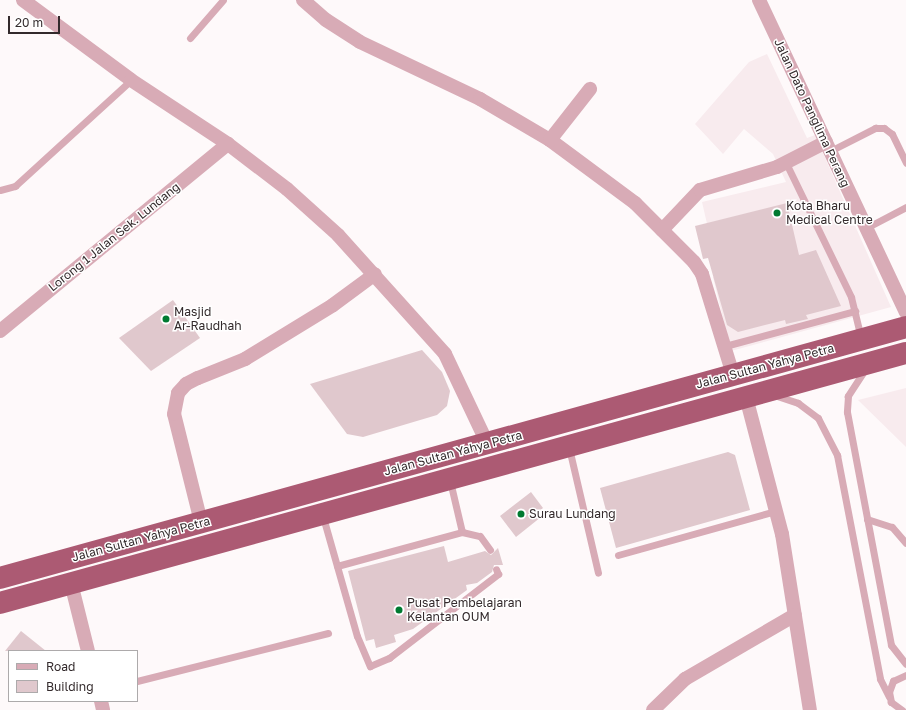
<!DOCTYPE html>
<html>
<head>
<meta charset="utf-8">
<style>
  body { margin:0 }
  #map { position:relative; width:906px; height:710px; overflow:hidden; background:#fef9fa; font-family:"Golos Text",sans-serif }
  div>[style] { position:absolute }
  .built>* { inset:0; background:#f8ebee }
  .building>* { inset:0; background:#e0c8cd }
  .service>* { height:7px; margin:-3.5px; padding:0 3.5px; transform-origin:3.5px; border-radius:3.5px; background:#d8abb6 }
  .minor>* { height:14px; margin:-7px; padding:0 7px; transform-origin:7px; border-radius:7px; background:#d8abb6 }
  .trunk>* { height:22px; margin:-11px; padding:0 11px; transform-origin:11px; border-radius:11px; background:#ac5a73 }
  .dots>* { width:11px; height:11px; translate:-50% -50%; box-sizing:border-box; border:2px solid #fff; border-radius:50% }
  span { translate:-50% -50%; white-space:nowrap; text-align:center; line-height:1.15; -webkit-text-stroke:3px #fff; paint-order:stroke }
  .street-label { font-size:12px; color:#332a2c }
  .poi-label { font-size:12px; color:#332a2c }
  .left { translate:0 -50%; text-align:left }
  .legend { position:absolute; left:8px; top:650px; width:130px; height:52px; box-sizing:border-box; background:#fff; border:1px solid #adaaab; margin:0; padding:5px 7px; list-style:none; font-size:12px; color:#332a2c }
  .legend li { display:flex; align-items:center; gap:8px; height:20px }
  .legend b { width:20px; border:1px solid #adaaab }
  .scale { position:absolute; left:8px; top:16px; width:52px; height:18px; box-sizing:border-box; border:2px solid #332a2c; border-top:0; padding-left:5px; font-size:12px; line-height:14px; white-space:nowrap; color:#332a2c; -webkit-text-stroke:3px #fff; paint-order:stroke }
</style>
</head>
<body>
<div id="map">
  <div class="built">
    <i style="clip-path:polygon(767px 54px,807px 138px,815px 135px,891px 307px,731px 351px,713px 277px,719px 276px,702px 202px,786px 182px,773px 154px,744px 129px,723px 154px,695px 124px,749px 62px)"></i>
    <i style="clip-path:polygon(906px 388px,906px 447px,858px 400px)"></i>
  </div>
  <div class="building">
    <i style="clip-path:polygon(787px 203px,799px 255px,816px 250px,841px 306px,806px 315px,808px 319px,786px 324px,785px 320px,738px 332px,727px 325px,708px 258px,703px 259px,695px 226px)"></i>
    <i style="clip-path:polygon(173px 300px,200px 338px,151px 371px,119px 338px)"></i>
    <i style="clip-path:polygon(422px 350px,442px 372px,450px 391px,447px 406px,437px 415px,363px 437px,347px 434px,310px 384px)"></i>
    <i style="clip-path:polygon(728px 452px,735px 455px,750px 510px,616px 548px,600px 488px)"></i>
    <i style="clip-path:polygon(531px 492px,543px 508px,538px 512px,541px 517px,516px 537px,500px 516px)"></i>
    <i style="clip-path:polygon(444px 546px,448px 562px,485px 551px,491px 555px,498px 548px,503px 565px,494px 565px,492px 572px,477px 583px,466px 585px,467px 590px,413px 629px,394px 635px,396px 642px,376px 648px,374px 639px,366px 641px,348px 571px)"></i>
    <i style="clip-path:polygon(21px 631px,46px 651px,5px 651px)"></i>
  </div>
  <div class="service">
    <i style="left:190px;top:38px;width:50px;rotate:-49deg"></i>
    <i style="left:830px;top:151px;width:51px;rotate:-27.1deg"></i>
    <i style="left:875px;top:128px;width:9px"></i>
    <i style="left:884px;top:128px;width:10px;rotate:37deg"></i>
    <i style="left:892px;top:134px;width:32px;rotate:64deg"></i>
    <i style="left:786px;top:163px;width:149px;rotate:64.1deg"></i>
    <i style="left:851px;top:297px;width:42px;rotate:76.3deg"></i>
    <i style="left:0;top:190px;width:16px;rotate:-15deg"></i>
    <i style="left:15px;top:186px;width:157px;rotate:-42.4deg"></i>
    <i style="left:866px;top:228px;width:45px;rotate:-27.7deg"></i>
    <i style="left:725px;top:346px;width:135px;rotate:-15.1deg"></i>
    <i style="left:864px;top:371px;width:30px;rotate:123deg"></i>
    <i style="left:848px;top:396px;width:16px;rotate:94deg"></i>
    <i style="left:847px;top:412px;width:237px;rotate:79.3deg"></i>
    <i style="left:891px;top:645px;width:24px;rotate:52deg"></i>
    <i style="left:777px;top:396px;width:22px;rotate:18deg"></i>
    <i style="left:798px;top:403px;width:25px;rotate:37deg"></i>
    <i style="left:818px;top:418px;width:42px;rotate:62.8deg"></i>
    <i style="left:837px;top:455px;width:228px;rotate:79.1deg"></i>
    <i style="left:880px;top:679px;width:20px;rotate:63deg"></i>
    <i style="left:569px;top:448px;width:128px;rotate:76.9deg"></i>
    <i style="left:450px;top:481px;width:52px;rotate:76.8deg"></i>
    <i style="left:462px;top:532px;width:18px;rotate:13deg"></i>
    <i style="left:480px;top:536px;width:17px;rotate:54deg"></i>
    <i style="left:323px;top:517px;width:124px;rotate:74.1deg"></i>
    <i style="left:357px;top:636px;width:33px;rotate:67deg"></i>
    <i style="left:370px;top:666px;width:21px;rotate:-23deg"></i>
    <i style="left:389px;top:658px;width:138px;rotate:-37.6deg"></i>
    <i style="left:498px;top:574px;width:5px;rotate:-112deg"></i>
    <i style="left:867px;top:519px;width:26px;rotate:18deg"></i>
    <i style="left:892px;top:527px;width:21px;rotate:49deg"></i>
    <i style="left:618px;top:555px;width:164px;rotate:-15.6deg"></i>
    <i style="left:337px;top:566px;width:130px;rotate:-15.2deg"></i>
    <i style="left:137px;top:681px;width:197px;rotate:-14.1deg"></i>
    <i style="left:902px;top:710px;width:14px;rotate:-144deg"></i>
    <i style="left:891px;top:702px;width:10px;rotate:-101deg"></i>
    <i style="left:889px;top:692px;width:12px;rotate:-70deg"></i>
    <i style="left:893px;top:681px;width:14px;rotate:-25deg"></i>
  </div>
  <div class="minor">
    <i style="left:23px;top:0;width:134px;rotate:36.5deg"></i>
    <i style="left:131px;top:80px;width:116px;rotate:33.4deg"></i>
    <i style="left:228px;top:144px;width:74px;rotate:37.3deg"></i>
    <i style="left:287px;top:189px;width:69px;rotate:42deg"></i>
    <i style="left:338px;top:235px;width:160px;rotate:48deg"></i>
    <i style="left:445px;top:354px;width:98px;rotate:64.7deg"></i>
    <i style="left:303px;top:0;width:30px;rotate:41deg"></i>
    <i style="left:326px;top:20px;width:40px;rotate:32.9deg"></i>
    <i style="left:360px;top:42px;width:133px;rotate:25.4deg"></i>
    <i style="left:480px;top:99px;width:81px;rotate:30.4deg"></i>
    <i style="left:550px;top:140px;width:106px;rotate:36.5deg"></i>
    <i style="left:635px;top:203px;width:83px;rotate:45deg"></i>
    <i style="left:694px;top:262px;width:14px;rotate:56deg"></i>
    <i style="left:702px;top:274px;width:106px;rotate:72.9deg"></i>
    <i style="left:759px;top:0;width:345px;rotate:64.8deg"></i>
    <i style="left:550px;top:140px;width:65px;rotate:-51.9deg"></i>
    <i style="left:662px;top:230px;width:55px;rotate:-46.5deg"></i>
    <i style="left:700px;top:190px;width:80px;rotate:-16.6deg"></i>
    <i style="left:777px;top:167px;width:55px;rotate:-27deg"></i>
    <i style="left:0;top:331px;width:295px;rotate:-39.4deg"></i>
    <i style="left:746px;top:397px;width:142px;rotate:75.3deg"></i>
    <i style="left:782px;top:534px;width:178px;rotate:81deg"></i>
    <i style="left:201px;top:522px;width:111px;rotate:-104deg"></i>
    <i style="left:174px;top:414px;width:21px;rotate:-79deg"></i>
    <i style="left:178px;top:393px;width:12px;rotate:-48deg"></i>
    <i style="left:186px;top:384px;width:13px;rotate:-27deg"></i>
    <i style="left:198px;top:378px;width:51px;rotate:-22deg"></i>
    <i style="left:245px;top:359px;width:103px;rotate:-31.5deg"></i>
    <i style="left:333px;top:305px;width:52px;rotate:-36.4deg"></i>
    <i style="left:71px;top:583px;width:70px;rotate:76deg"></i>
    <i style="left:101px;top:701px;width:9px;rotate:77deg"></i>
    <i style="left:653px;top:710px;width:45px;rotate:-44.1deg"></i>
    <i style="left:685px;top:679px;width:127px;rotate:-30.2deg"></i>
  </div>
  <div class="trunk">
    <i style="left:0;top:578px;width:940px;rotate:-15.48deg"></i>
    <i style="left:0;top:603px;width:940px;rotate:-15.43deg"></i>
  </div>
  <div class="dots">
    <i style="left:777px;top:213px;background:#007a31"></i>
    <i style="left:166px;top:319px;background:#007a31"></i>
    <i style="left:521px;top:514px;background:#007a31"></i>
    <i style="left:399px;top:610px;background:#007a31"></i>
  </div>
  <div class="street-label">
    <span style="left:812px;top:113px;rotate:65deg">Jalan Dato Panglima Perang</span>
    <span style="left:114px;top:237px;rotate:-39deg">Lorong 1 Jalan Sek. Lundang</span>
    <span style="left:765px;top:366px;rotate:-15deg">Jalan Sultan Yahya Petra</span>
    <span style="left:453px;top:453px;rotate:-15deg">Jalan Sultan Yahya Petra</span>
    <span style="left:141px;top:539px;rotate:-15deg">Jalan Sultan Yahya Petra</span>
  </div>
  <div class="poi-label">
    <span class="left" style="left:786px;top:213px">Kota Bharu<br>Medical Centre</span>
    <span class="left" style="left:174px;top:319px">Masjid<br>Ar-Raudhah</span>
    <span class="left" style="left:529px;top:514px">Surau Lundang</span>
    <span class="left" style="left:407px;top:610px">Pusat Pembelajaran<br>Kelantan OUM</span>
  </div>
  <ul class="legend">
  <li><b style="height:5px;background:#d8abb6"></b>Road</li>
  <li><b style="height:11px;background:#e0c8cd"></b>Building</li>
  </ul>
  <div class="scale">20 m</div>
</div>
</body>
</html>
